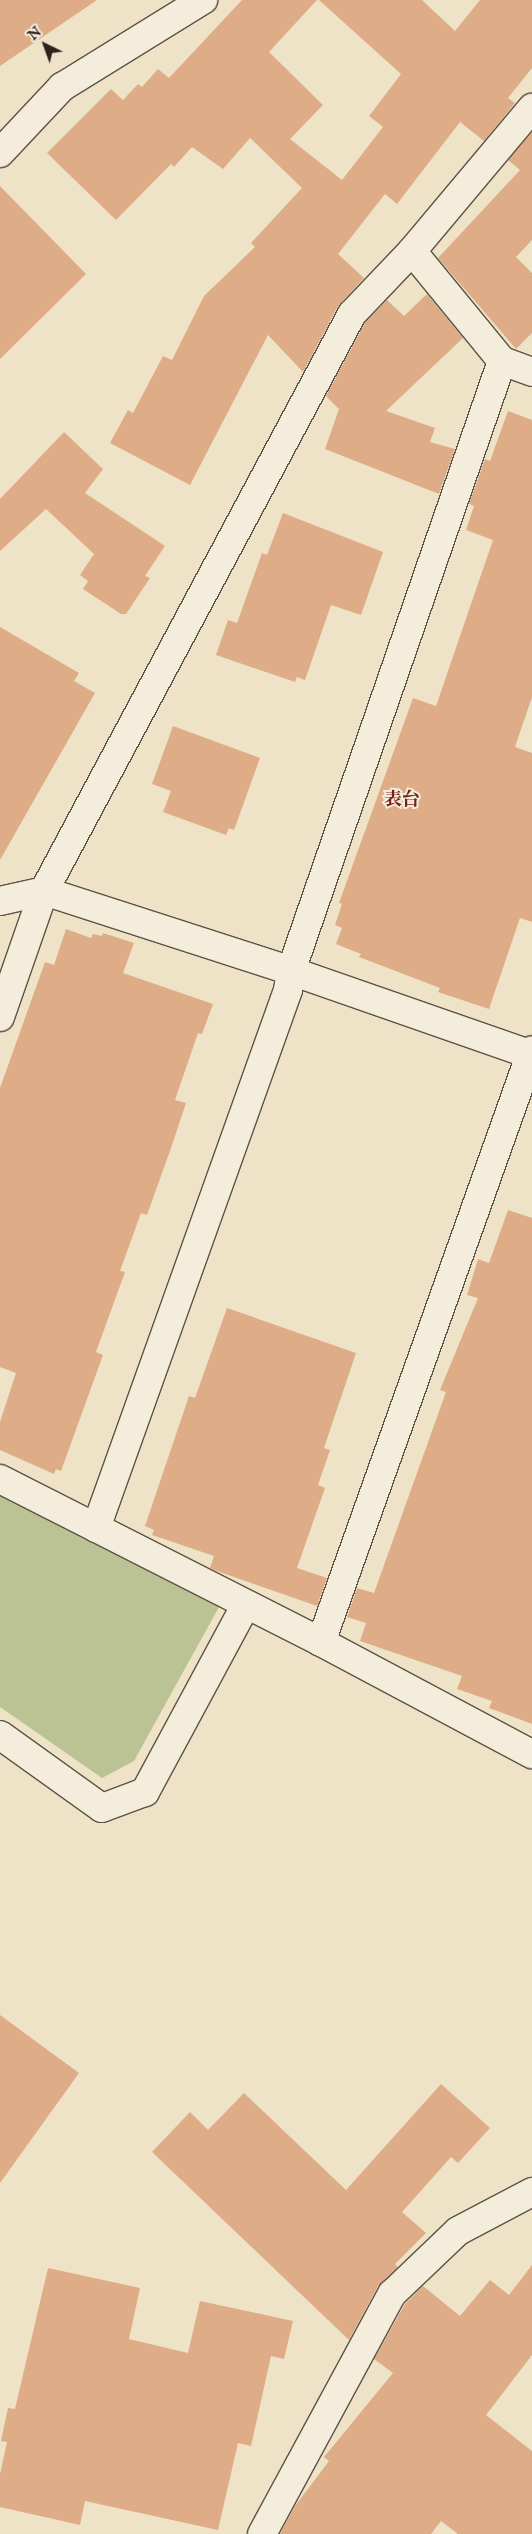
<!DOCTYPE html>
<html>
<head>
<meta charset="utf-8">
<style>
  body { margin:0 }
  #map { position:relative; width:532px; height:2534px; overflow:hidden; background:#eee3c7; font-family:"IM FELL English","Noto Serif JP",serif }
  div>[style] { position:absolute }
  .green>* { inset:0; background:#bbc394 }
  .building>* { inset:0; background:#dfac88 }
  .roads { filter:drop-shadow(1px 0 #5d5247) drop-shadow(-1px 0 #5d5247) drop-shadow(0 1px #5d5247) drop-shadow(0 -1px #5d5247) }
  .street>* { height:28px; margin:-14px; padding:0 14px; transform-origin:14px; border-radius:14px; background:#f4eddb }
  .secondary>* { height:28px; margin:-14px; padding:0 14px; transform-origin:14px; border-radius:14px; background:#f4eddb }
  span { translate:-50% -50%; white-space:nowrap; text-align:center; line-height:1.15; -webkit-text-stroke:4px #f4eddb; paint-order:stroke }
  .quarter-label { font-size:18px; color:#7a1f14; font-weight:700 }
  .north { position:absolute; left:20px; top:20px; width:50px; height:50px; -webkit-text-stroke:4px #f4eddb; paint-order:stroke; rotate:318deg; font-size:14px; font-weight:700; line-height:20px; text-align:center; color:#2d211c }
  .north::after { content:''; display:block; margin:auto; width:18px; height:22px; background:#2d211c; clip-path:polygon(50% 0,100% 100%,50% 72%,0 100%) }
</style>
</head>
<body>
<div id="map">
  <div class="green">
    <i style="clip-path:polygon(0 1494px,219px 1607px,134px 1761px,102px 1778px,0 1707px)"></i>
  </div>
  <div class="building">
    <i style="clip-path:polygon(0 0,97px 0,0 66px)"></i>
    <i style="clip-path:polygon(242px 0,317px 0,269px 52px,323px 105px,290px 139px,342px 180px,383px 127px,369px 116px,401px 74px,319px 0,422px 0,455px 31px,480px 0,532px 0,532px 68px,508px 98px,515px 103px,484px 141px,460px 122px,397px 204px,385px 194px,338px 254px,364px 278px,338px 306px,303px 372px,268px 335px,190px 485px,110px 443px,128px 410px,133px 413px,163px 356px,172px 360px,204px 296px,255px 247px,251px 243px,302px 188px,250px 138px,223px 169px,192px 147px,174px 167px,171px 164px,116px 220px,47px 153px,111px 89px,123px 100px,138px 84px,142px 87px,158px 69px,169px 78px)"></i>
    <i style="clip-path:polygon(532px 132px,532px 240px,516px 257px,532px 273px,532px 333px,516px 349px,438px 258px,520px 170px,508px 160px)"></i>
    <i style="clip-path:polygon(0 186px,86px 274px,0 359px)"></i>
    <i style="clip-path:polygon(427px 294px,463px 338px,386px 411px,435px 428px,430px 442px,455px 449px,439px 494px,325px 449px,339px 409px,326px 396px,365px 323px,387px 300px,404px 316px)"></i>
    <i style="clip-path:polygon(508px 411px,532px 420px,532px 697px,515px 747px,532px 753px,532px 922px,520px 918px,489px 1009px,438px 992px,440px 988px,359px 957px,361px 954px,336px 944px,342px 928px,335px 925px,342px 904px,339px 903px,413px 698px,436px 706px,493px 540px,466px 530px,474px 506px,469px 504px,485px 459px,490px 461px)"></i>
    <i style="clip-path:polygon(64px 432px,103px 469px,85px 493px,165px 546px,145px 576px,150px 578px,126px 614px,121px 614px,83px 589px,88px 581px,80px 575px,94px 554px,46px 509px,0 551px,0 499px)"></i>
    <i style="clip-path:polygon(283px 513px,383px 552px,361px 615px,331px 605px,305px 680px,297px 677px,295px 682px,216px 655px,228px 620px,237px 623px,262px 553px,267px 555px)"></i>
    <i style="clip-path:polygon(0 627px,79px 673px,74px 681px,95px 693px,0 860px)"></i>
    <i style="clip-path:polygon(173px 726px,260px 758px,234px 830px,229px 828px,226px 835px,163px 812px,171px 791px,152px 784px)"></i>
    <i style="clip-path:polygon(66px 929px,91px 938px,93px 934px,102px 936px,103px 933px,134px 943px,123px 973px,213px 1004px,202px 1034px,198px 1033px,175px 1100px,186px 1103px,171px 1148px,147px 1215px,141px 1213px,120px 1271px,125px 1272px,96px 1352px,103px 1355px,61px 1471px,56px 1469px,54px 1474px,0 1450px,0 1422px,16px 1373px,0 1367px,0 1088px,45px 962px,54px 965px)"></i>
    <i style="clip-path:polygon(508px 1210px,532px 1218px,532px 1724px,489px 1708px,492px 1701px,457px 1689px,462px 1676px,360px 1641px,366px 1623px,347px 1617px,357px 1588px,374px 1593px,446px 1392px,440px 1390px,478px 1298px,467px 1295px,478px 1259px,489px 1263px)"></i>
    <i style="clip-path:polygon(227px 1308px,356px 1353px,324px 1448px,330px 1450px,318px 1485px,325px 1488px,297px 1568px,327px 1578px,317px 1606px,217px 1571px,210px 1568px,214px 1556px,152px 1535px,154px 1530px,145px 1526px,189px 1396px,195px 1398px)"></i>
    <i style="clip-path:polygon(0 2015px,79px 2073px,0 2183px)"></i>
    <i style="clip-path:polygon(441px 2084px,490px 2128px,458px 2163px,451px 2157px,402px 2212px,426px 2233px,395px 2264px,398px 2267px,378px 2286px,349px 2340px,152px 2152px,190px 2112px,208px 2130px,244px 2093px,346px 2190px)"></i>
    <i style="clip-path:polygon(532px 2265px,532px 2355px,486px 2415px,532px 2451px,532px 2534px,458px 2534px,441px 2521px,431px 2534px,280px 2534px,295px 2506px,329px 2461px,324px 2457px,393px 2373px,374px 2359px,405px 2304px,423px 2286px,460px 2316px,490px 2280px,509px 2295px)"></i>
    <i style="clip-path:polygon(48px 2268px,140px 2288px,129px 2339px,188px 2353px,200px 2301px,293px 2321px,284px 2359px,271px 2356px,251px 2446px,238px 2443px,218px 2530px,85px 2501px,80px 2525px,0 2507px,0 2474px,7px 2442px,1px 2441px,8px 2408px,15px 2409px)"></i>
  </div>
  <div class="roads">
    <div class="street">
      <i style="left:0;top:153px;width:91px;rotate:-46.8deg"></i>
      <i style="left:62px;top:87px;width:166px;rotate:-31.7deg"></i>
      <i style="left:412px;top:251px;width:142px;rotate:50.7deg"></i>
      <i style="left:502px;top:361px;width:32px;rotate:20deg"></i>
      <i style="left:0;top:1017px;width:133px;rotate:-70.8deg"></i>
      <i style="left:44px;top:891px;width:654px;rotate:-61.91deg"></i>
      <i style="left:352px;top:314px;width:87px;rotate:-46.4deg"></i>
      <i style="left:412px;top:251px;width:187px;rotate:-50deg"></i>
      <i style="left:0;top:1479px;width:360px;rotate:26.9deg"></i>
      <i style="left:321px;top:1642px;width:239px;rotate:28deg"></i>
      <i style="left:96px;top:1528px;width:571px;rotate:-70.36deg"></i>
      <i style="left:288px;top:990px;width:19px;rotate:-81deg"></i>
      <i style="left:291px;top:971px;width:645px;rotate:-70.92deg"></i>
      <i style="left:321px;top:1642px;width:628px;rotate:-70.38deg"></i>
      <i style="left:0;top:1735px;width:125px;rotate:35.6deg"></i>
      <i style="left:102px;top:1808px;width:46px;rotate:-20.4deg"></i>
      <i style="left:145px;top:1792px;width:211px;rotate:-61.7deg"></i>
      <i style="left:262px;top:2534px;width:273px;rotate:-61.6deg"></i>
      <i style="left:392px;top:2294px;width:91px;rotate:-43.7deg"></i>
      <i style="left:458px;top:2231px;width:84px;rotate:-27.8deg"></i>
    </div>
    <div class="secondary">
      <i style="left:0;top:901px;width:45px;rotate:-12.8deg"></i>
      <i style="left:44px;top:891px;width:260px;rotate:17.9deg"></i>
      <i style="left:291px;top:971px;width:255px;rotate:19.2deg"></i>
    </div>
  </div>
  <div class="quarter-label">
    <span style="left:402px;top:801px">表台</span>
  </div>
  <div class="north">N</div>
</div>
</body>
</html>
